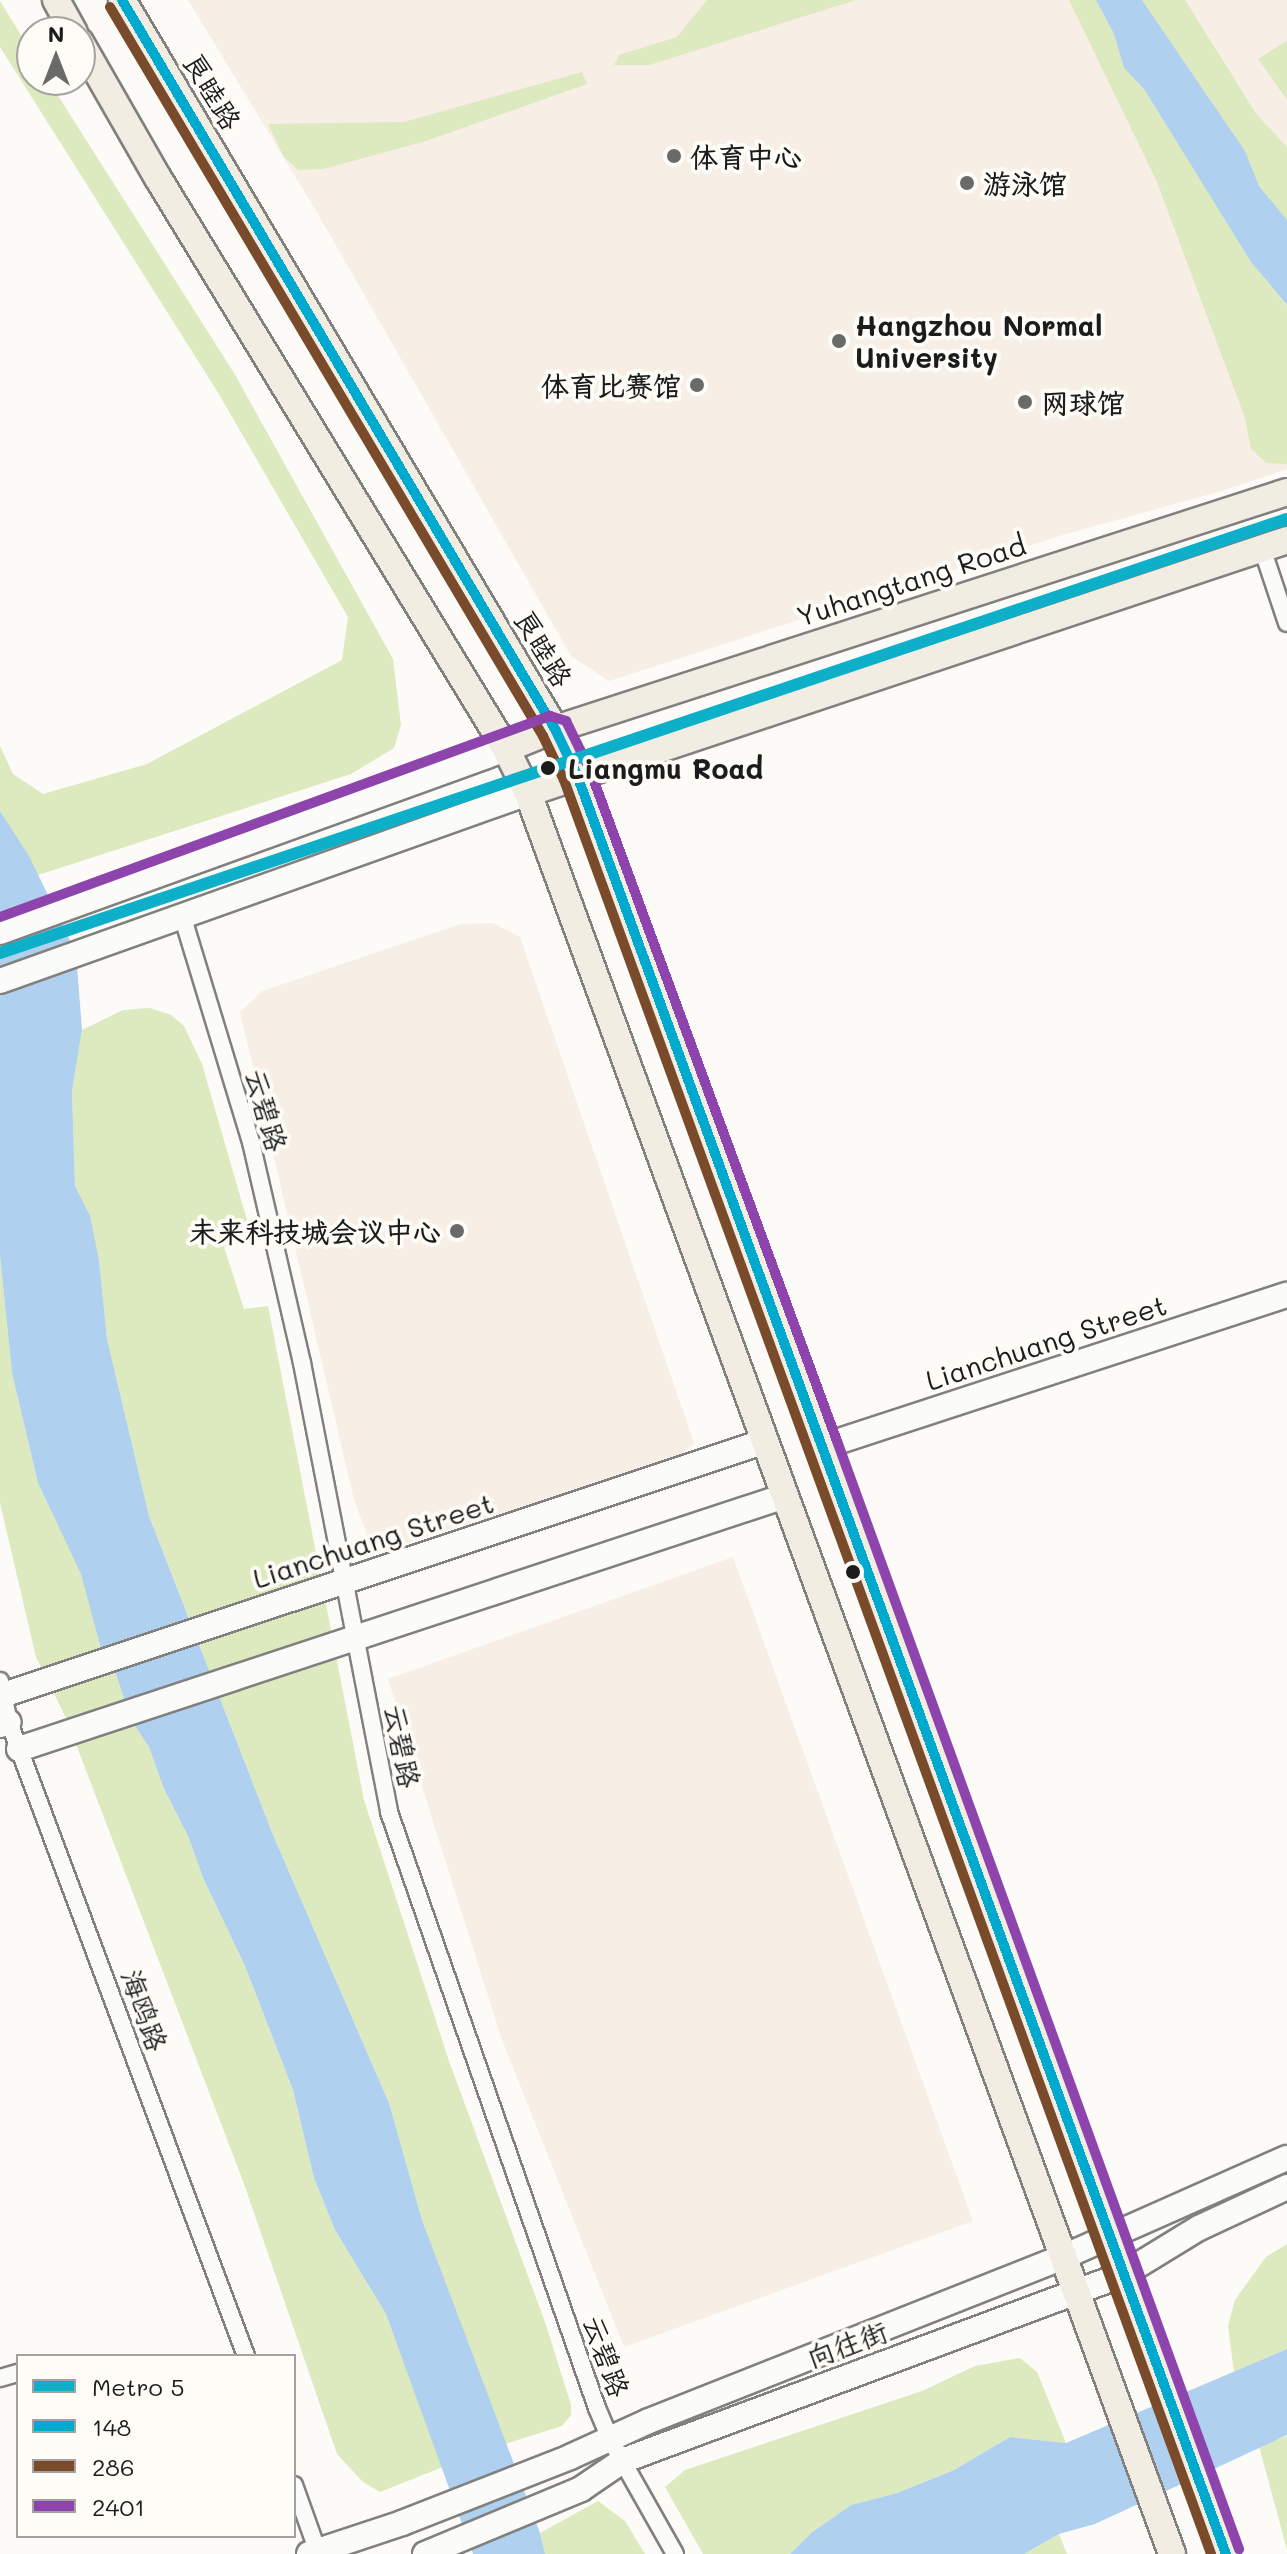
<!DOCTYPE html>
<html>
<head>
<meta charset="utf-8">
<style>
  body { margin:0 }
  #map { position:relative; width:1287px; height:2554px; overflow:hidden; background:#fcfbf8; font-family:Mali,"LXGW WenKai TC",sans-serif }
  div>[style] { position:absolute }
  .built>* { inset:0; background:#f7eee6 }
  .green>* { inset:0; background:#dde9be }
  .water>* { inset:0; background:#afd0ee }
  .roads { filter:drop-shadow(2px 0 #81807f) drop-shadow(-2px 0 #81807f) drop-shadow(0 2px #81807f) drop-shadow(0 -2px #81807f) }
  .street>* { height:16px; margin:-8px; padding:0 8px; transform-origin:8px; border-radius:8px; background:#fbfbf9 }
  .secondary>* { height:24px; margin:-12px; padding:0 12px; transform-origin:12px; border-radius:12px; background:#fbfbf9 }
  .primary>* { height:26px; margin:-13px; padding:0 13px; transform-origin:13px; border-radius:13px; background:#f1ede3 }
  .bus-1>* { height:10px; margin:-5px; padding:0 5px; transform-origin:5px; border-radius:5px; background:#00a9ce }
  .bus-2>* { height:10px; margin:-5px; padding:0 5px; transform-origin:5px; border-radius:5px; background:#7a4b2a }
  .bus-3>* { height:10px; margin:-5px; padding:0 5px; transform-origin:5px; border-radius:5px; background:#8e44ad }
  .metro-1>* { height:12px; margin:-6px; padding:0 6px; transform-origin:6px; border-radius:6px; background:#0db0c8 }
  .dots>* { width:22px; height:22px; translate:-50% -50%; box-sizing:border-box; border:4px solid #fdfcf7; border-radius:50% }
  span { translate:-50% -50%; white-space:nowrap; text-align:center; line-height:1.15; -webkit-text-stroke:8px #fdfcf7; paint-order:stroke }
  .street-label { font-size:28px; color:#1c1c1c }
  .poi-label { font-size:28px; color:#1c1c1c; font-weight:700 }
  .left { translate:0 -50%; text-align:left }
  .right { translate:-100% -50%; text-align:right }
  .stop-label { font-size:28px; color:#1c1c1c; font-weight:700 }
  .legend { position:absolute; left:16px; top:2354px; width:280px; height:184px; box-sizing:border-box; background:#fdfcf7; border:2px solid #a3a29f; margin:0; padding:10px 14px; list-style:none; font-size:24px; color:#1c1c1c }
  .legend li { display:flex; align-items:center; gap:16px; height:40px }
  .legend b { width:40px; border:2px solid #a3a29f }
  .north { position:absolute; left:16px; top:16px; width:80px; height:80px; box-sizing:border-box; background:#fdfcf7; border:2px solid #a3a29f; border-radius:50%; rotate:0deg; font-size:22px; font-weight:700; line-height:32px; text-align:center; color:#1c1c1c }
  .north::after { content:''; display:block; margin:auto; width:28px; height:36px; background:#6a6a69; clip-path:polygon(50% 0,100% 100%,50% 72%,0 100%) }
</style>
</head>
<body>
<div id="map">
  <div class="built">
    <i style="clip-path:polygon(188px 0,1287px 0,1287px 469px,1222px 491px,1066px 534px,609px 681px,571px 656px,318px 214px)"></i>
    <i style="clip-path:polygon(493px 923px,520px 937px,694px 1443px,678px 1458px,401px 1545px,368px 1537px,354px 1500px,240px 1012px,262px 991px,461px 924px)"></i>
    <i style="clip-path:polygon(733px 1557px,973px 2221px,624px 2347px,501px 2037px,388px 1679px)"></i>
  </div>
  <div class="green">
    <i style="clip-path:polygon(707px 0,856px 0,649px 65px,614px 65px,619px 55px,677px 37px)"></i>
    <i style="clip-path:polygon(1069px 0,1096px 0,1114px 34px,1124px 68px,1144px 89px,1251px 262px,1287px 306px,1287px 464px,1267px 463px,1251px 449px,1245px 418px,1157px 182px)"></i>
    <i style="clip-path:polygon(1142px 0,1185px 0,1257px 115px,1287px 147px,1287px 220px,1259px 186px,1245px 151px)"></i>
    <i style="clip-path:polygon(0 1px,32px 53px,32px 80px,48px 80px,234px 373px,393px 659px,401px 725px,394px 748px,351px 774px,38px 875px,0 811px,0 746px,13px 774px,43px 794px,147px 764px,342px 660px,348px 617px,217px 391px,0 47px)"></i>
    <i style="clip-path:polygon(1287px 41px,1287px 100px,1258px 59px)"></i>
    <i style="clip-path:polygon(582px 72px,587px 84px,426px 141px,323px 169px,298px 170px,284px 157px,268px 124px,404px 122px)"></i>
    <i style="clip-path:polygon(150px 1008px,171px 1015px,184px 1026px,202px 1064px,251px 1234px,224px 1247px,244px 1309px,268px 1306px,364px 1800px,449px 2061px,546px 2325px,571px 2405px,571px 2415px,562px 2426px,505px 2444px,422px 2220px,389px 2103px,273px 1835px,149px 1516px,107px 1339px,99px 1260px,75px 1186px,72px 1091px,82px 1030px,123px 1010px)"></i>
    <i style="clip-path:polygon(0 1256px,12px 1373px,38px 1483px,82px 1574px,100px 1645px,116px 1674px,131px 1720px,149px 1747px,164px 1789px,188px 1836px,204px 1880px,245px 1966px,293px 2090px,314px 2178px,335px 2230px,386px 2314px,443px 2467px,380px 2492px,363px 2482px,337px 2454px,243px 2181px,66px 1718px,36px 1657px,0 1503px)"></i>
    <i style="clip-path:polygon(1287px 2244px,1287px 2349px,1234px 2372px,1228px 2326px,1235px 2300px,1266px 2257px)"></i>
    <i style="clip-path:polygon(1020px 2358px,1037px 2372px,1066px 2443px,1010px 2437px,954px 2470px,897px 2493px,851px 2505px,811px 2533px,790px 2554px,703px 2554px,665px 2487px,685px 2470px,922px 2391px,975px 2366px)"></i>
    <i style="clip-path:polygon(1287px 2436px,1287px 2550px,1259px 2446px)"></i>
    <i style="clip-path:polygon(598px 2501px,625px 2521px,645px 2554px,545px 2554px,540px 2533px)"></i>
    <i style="clip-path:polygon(1059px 2534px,1067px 2554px,1024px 2554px)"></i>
  </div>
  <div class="water">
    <i style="clip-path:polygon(1096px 0,1142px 0,1245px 151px,1259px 186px,1287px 220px,1287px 305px,1251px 262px,1144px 89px,1124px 68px,1114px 34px)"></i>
    <i style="clip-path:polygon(0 811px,29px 856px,76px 953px,82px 1030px,72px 1091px,75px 1186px,90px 1216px,99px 1260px,107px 1339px,149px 1516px,273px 1835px,389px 2103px,422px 2220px,540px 2533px,545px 2554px,473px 2554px,386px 2314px,335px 2230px,314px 2178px,293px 2090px,245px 1966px,204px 1880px,188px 1836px,164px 1789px,149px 1747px,131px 1720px,116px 1674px,100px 1645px,81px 1574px,38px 1483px,12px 1373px,0 1256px)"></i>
    <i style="clip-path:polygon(1287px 2349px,1287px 2435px,1095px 2524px,1059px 2534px,1024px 2554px,790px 2554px,811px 2533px,851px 2505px,897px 2493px,954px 2470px,1010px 2437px,1066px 2443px)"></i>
  </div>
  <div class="roads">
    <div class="street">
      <i style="left:1262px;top:548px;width:79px;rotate:71.6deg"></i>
      <i style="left:182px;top:915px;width:237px;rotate:73.1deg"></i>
      <i style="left:251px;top:1142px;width:227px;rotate:77deg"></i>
      <i style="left:302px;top:1363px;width:457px;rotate:79deg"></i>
      <i style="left:389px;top:1812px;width:631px;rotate:70.76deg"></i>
      <i style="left:597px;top:2408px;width:34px;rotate:67deg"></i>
      <i style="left:610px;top:2439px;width:132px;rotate:60.5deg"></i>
      <i style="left:0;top:1681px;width:42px;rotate:77.6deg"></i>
      <i style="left:9px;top:1722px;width:677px;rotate:69.5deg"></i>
      <i style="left:0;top:2378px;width:19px;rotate:-16deg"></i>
      <i style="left:294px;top:2485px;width:71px;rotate:70.3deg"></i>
    </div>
    <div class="secondary">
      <i style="left:0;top:932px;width:538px;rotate:-19.88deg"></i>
      <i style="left:0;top:981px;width:560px;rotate:-19.6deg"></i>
      <i style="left:824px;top:1446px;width:487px;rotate:-18.1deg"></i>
      <i style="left:0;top:1696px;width:806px;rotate:-18.43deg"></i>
      <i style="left:0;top:1725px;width:9px;rotate:-18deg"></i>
      <i style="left:19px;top:1749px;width:807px;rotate:-18.28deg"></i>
      <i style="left:309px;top:2554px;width:98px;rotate:-18.4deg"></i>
      <i style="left:402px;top:2523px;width:180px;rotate:-21.4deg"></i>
      <i style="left:570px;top:2457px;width:87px;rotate:-24.5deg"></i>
      <i style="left:649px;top:2421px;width:443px;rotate:-21.6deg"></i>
      <i style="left:1061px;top:2258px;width:247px;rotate:-23.9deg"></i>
      <i style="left:425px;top:2554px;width:169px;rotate:-22.6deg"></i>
      <i style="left:581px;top:2489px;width:50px;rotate:-34.3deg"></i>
      <i style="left:622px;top:2461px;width:533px;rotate:-20.41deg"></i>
      <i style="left:1122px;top:2275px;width:90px;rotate:-31.4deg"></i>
      <i style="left:1199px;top:2228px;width:97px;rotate:-25deg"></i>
    </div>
    <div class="primary">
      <i style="left:56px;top:0;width:37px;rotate:61deg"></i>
      <i style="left:122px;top:0;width:848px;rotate:59.29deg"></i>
      <i style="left:555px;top:729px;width:51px;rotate:64.4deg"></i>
      <i style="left:577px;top:775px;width:1894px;rotate:69.96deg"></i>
      <i style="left:80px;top:42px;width:157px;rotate:60.2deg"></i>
      <i style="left:158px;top:178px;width:669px;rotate:58.64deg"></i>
      <i style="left:506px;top:749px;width:49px;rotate:63.4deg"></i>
      <i style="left:528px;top:793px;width:1875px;rotate:69.91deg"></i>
      <i style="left:506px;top:749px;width:53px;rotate:-22.2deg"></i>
      <i style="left:555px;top:729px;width:769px;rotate:-17.94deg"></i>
      <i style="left:528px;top:793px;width:800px;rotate:-18.43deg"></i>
    </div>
  </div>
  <div class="bus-1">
    <i style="left:122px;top:0;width:848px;rotate:59.29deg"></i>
    <i style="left:555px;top:729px;width:51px;rotate:64.4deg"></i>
    <i style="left:577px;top:775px;width:1894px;rotate:69.96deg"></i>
  </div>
  <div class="bus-2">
    <i style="left:110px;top:7px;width:848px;rotate:59.29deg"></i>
    <i style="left:543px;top:736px;width:49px;rotate:64.5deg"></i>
    <i style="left:564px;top:780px;width:1888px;rotate:69.96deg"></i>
  </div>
  <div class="bus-3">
    <i style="left:0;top:917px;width:586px;rotate:-20.08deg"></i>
    <i style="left:550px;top:716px;width:17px;rotate:17deg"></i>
    <i style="left:566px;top:721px;width:55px;rotate:63.9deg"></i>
    <i style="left:590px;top:770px;width:715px;rotate:69.79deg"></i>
    <i style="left:837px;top:1441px;width:1179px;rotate:70.06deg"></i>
  </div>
  <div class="metro-1">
    <i style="left:0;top:953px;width:1358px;rotate:-18.64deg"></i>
  </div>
  <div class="dots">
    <i style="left:674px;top:156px;background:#6a6a69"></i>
    <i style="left:967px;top:183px;background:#6a6a69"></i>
    <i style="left:839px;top:341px;background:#6a6a69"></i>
    <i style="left:697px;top:385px;background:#6a6a69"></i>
    <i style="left:1025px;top:402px;background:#6a6a69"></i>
    <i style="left:548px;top:768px;background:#1c1c1c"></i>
    <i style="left:457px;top:1231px;background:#6a6a69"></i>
    <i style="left:853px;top:1572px;background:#1c1c1c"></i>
  </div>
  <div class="street-label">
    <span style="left:213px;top:91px;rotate:59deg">良睦路</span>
    <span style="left:911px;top:580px;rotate:-18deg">Yuhangtang Road</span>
    <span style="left:544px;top:648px;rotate:59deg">良睦路</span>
    <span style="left:267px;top:1110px;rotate:74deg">云碧路</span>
    <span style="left:1046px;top:1342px;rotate:-18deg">Lianchuang Street</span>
    <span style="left:373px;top:1540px;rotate:-18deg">Lianchuang Street</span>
    <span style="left:403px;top:1746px;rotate:79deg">云碧路</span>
    <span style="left:145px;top:2010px;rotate:70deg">海鸥路</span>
    <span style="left:847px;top:2344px;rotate:-20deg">向往街</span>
    <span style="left:607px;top:2356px;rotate:70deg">云碧路</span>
  </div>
  <div class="poi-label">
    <span class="left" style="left:690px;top:156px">体育中心</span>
    <span class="left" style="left:983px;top:183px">游泳馆</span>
    <span class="left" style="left:855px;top:341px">Hangzhou Normal<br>University</span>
    <span class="right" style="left:681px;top:385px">体育比赛馆</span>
    <span class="left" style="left:1041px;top:402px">网球馆</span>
    <span class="right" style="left:441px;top:1231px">未来科技城会议中心</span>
  </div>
  <div class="stop-label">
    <span class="left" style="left:568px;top:768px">Liangmu Road</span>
  </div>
  <ul class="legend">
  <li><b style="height:10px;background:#0db0c8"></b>Metro 5</li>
  <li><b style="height:10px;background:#00a9ce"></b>148</li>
  <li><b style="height:10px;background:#7a4b2a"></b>286</li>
  <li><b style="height:10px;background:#8e44ad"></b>2401</li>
  </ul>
  <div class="north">N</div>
</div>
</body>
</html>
